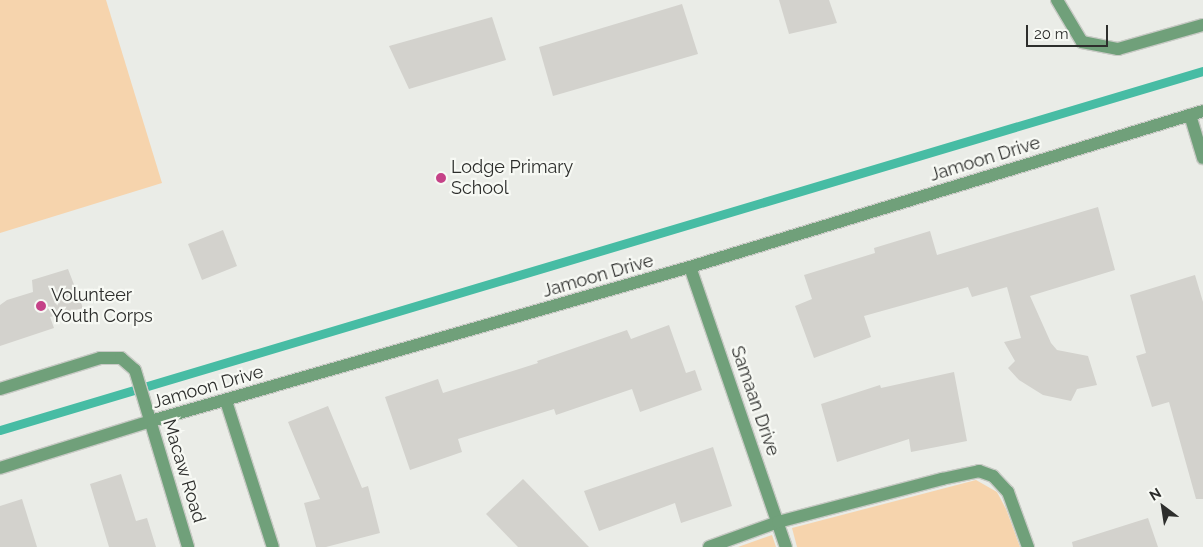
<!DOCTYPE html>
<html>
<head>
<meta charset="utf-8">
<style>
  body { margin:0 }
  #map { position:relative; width:1203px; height:547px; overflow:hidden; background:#eaece7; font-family:Raleway,sans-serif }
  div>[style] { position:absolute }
  .green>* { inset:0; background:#f6d4ad }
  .stream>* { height:9px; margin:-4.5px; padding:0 4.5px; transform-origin:4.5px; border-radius:4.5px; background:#47bca4 }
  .building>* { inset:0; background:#d3d2cd }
  .roads { filter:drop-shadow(1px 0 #c8cac5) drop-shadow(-1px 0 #c8cac5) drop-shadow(0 1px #c8cac5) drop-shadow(0 -1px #c8cac5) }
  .minor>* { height:12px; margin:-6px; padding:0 6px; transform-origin:6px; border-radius:6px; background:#70a07a }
  .dots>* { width:14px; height:14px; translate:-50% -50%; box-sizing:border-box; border:2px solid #f7f9f4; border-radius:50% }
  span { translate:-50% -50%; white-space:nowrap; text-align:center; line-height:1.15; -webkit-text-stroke:4.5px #f7f9f4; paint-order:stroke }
  .street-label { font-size:18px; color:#2d2e2c }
  .poi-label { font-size:18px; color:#2d2e2c }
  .left { translate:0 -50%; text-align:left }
  .north { position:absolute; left:1138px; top:482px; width:50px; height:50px; -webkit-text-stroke:4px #f7f9f4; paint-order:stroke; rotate:329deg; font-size:14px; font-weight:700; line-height:20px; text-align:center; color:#2d2e2c }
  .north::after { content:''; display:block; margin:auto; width:18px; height:22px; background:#2d2e2c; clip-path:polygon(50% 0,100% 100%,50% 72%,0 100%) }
  .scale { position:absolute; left:1026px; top:25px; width:82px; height:22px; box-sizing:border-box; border:2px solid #2d2e2c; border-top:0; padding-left:6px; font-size:15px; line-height:18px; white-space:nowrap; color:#2d2e2c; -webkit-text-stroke:4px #f7f9f4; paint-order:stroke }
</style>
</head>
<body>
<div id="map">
  <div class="green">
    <i style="clip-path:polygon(0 0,106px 0,162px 183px,0 233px)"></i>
    <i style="clip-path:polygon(976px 480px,997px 492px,1006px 509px,1020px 547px,797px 547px,792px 528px)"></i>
    <i style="clip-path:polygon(772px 535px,776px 547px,738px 547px)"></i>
  </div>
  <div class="stream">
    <i style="left:0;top:430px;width:1255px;rotate:-16.62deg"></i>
  </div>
  <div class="building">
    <i style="clip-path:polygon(779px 0,829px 0,837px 23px,789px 34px)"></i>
    <i style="clip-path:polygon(682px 4px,698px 54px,553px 96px,539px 47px)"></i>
    <i style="clip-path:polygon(492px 17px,506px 60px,409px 89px,389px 46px)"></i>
    <i style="clip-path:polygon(1098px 207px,1115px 270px,1030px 296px,1051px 343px,1057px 350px,1088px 356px,1097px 385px,1077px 389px,1071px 401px,1043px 395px,1019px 380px,1008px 368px,1015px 361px,1004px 342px,1021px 338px,1007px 287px,972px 297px,968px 287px,864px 316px,871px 337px,814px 358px,795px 306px,812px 299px,804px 275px,875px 253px,874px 248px,930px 231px,937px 255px)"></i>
    <i style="clip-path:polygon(223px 230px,237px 266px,202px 280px,188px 244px)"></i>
    <i style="clip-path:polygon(68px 269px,83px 308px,50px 317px,54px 328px,0 346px,0 305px,7px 300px,33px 292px,32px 280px)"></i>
    <i style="clip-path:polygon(1195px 275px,1203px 302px,1203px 499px,1196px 499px,1169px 402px,1152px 407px,1136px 356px,1146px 353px,1130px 295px)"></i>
    <i style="clip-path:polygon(669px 325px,686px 373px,695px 370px,702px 390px,640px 412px,632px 389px,556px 415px,554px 409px,458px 439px,462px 452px,410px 470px,385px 397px,438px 379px,443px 393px,538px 363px,537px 361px,627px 330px,631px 339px)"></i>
    <i style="clip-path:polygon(954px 372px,967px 441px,911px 452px,909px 439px,837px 462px,821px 404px,880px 385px,881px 388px)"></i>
    <i style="clip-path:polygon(328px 406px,362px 488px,368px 486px,380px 533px,326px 547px,316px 547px,304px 503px,320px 499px,288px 422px)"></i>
    <i style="clip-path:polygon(713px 447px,732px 506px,681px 523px,675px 503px,599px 531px,584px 491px)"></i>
    <i style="clip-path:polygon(121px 474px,136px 521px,147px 518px,156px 547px,109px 547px,90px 484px)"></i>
    <i style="clip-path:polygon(523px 479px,589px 547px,518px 547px,486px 514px)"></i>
    <i style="clip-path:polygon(22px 499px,37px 547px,0 547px,0 506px)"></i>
    <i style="clip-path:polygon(1148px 518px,1158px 547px,1073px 547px,1072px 542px)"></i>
  </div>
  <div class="roads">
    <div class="minor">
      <i style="left:1057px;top:0;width:49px;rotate:59.2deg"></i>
      <i style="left:1082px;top:42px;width:37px;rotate:11deg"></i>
      <i style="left:1118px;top:49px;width:88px;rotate:-15.8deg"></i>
      <i style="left:1190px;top:115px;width:45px;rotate:73.2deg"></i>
      <i style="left:690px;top:267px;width:296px;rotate:71.1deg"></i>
      <i style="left:0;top:389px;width:105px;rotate:-17.2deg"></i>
      <i style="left:100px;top:358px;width:21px"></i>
      <i style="left:121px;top:358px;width:18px;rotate:41deg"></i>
      <i style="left:135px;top:370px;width:185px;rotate:73.3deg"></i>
      <i style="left:226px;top:401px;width:153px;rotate:72.2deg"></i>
      <i style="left:0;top:468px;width:158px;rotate:-17.3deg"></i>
      <i style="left:151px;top:421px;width:561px;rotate:-15.95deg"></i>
      <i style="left:690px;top:267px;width:536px;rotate:-16.91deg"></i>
      <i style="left:709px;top:547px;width:73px;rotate:-19.9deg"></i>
      <i style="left:778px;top:522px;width:170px;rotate:-14.7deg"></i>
      <i style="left:942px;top:479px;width:38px;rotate:-12deg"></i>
      <i style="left:979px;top:471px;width:15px;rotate:20deg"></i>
      <i style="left:993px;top:476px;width:22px;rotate:47deg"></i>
      <i style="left:1008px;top:492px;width:59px;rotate:70deg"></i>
    </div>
  </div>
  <div class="dots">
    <i style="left:441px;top:178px;background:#c54288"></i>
    <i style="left:41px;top:306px;background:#c54288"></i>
  </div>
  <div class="street-label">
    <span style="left:985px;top:159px;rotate:-17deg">Jamoon Drive</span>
    <span style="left:598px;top:276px;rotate:-16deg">Jamoon Drive</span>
    <span style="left:208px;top:387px;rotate:-16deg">Jamoon Drive</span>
    <span style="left:755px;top:401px;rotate:71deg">Samaan Drive</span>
    <span style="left:184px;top:471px;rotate:73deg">Macaw Road</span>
  </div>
  <div class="poi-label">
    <span class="left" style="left:451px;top:178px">Lodge Primary<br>School</span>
    <span class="left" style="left:51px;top:306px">Volunteer<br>Youth Corps</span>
  </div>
  <div class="north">N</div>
  <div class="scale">20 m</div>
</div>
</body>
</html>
